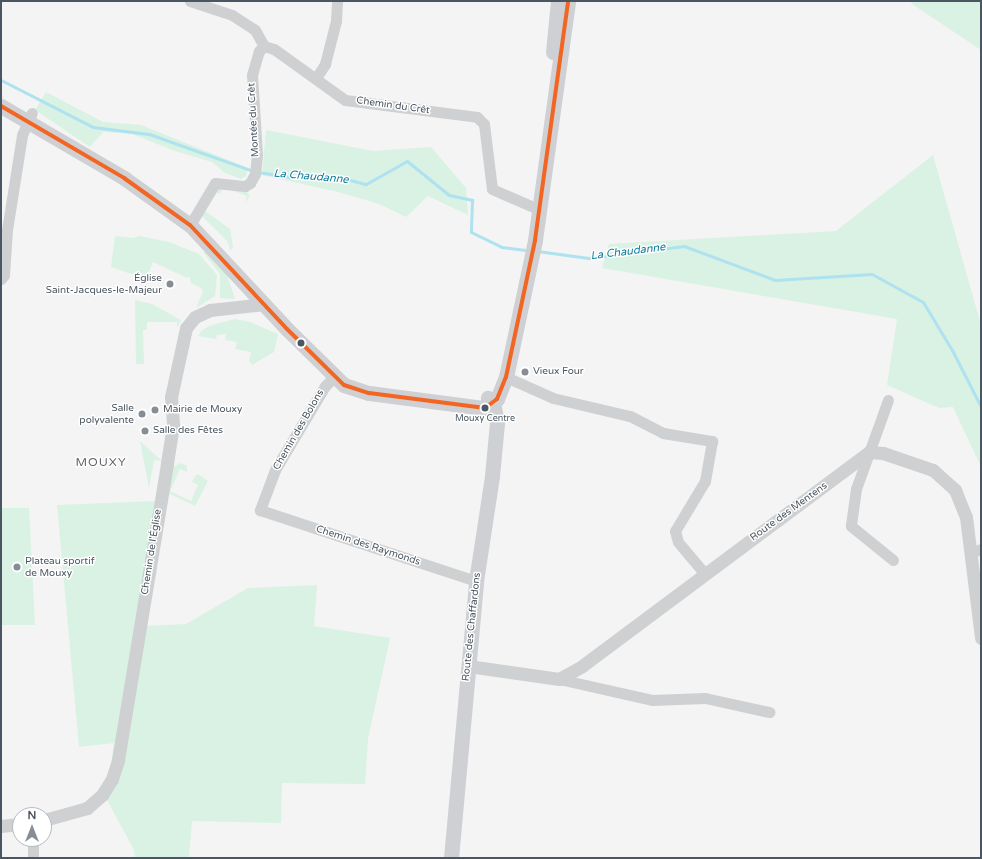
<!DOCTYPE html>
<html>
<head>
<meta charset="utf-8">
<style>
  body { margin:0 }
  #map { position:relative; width:982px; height:859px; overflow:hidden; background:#f4f4f4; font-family:"Varela Round",sans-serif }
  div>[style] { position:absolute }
  .green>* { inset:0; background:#d9f2e3 }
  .stream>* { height:3px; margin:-1.5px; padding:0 1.5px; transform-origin:1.5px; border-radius:1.5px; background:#aee2f0 }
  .minor>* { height:11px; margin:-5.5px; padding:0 5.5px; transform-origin:5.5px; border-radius:5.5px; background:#ced0d2 }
  .tertiary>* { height:13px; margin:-6.5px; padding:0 6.5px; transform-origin:6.5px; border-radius:6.5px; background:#ced0d2 }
  .secondary>* { height:15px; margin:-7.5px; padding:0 7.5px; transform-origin:7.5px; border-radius:7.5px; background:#ced0d4 }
  .bus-1>* { height:4px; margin:-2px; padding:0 2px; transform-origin:2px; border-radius:2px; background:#f26522 }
  .dots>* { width:11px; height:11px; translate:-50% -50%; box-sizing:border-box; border:2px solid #fff; border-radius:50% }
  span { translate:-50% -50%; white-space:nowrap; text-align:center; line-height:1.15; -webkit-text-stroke:3px #fff; paint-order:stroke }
  .bus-label { font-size:9px; color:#4a5661 }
  .street-label { font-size:10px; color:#4a5661 }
  .poi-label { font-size:10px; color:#4a5661 }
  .right { translate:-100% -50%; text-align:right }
  .left { translate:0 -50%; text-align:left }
  .water-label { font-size:11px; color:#0c7c9b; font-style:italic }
  .quarter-label { font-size:12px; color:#5f6368; letter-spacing:1px }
  .frame { position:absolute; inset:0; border:2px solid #4a5661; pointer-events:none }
  .north { position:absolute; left:12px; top:807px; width:40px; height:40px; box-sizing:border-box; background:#fff; border:1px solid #b7bbc0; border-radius:50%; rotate:0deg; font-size:11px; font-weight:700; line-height:16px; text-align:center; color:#4a5661 }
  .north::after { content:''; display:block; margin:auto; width:14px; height:18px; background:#868d94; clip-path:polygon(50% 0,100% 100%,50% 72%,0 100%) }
</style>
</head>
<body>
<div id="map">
  <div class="green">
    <i style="clip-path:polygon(910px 1px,981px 1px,981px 50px,912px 4px)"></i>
    <i style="clip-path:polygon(46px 92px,103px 122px,141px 125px,248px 168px,246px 176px,241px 179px,225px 173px,212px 162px,175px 151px,132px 134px,103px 132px,90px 147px,35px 110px)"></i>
    <i style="clip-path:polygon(266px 130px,373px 151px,431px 147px,466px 188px,468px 215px,428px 196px,406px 217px,379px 204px,338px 192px,262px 175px)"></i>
    <i style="clip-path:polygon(933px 155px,981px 325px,981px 467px,953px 407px,939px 408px,887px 385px,897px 319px,602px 268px,609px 244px,836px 231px)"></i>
    <i style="clip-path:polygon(223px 184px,244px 190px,250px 195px,245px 204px,247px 196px,223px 187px,220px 194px,213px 191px,205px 211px,230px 229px,233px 247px,230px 251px,228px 242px,201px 215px,212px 190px)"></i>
    <i style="clip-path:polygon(115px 236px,132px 238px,140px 236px,169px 242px,199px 254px,217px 275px,215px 296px,196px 308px,203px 292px,201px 288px,191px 283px,189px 276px,187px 278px,153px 262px,146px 279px,111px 267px)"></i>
    <i style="clip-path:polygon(203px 252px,207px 252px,225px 269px,235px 299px,220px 298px,220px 274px)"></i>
    <i style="clip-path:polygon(135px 300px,152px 304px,181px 320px,177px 328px,177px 322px,147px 322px,147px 330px,143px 330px,144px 364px,136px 364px)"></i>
    <i style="clip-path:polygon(235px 319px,250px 322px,278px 334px,274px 352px,252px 365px,249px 361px,251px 352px,235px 349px,237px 342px,225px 340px,226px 334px,217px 335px,216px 339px,198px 336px,202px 330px,212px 325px)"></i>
    <i style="clip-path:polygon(140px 441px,162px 461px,154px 460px,149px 488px)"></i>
    <i style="clip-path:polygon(181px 463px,187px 466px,187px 472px,180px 469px,170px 491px,191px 501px,198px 485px,192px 482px,195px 476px,198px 474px,208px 481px,195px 506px,166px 492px,173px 467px)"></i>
    <i style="clip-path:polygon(155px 501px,146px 626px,186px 624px,248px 588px,317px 585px,314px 626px,390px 638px,368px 739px,365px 784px,282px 783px,281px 823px,192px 821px,189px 858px,135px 858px,134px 850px,106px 798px,114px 743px,79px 747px,57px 505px)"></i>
    <i style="clip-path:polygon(1px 508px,29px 508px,35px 625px,1px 625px)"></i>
  </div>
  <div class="stream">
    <i style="left:1px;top:80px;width:103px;rotate:27.1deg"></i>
    <i style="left:93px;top:127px;width:56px;rotate:7.1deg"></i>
    <i style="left:149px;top:134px;width:110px;rotate:19.6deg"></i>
    <i style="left:258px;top:172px;width:31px;rotate:9deg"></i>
    <i style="left:289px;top:177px;width:50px"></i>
    <i style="left:339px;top:177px;width:28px;rotate:15deg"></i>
    <i style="left:366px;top:184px;width:47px;rotate:-29.3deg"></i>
    <i style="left:407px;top:161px;width:54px;rotate:39deg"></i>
    <i style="left:449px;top:195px;width:24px;rotate:12deg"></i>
    <i style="left:472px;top:200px;width:32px;rotate:92deg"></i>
    <i style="left:471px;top:232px;width:34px;rotate:26deg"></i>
    <i style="left:502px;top:247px;width:26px;rotate:7deg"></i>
    <i style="left:537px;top:251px;width:52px;rotate:7.7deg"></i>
    <i style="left:589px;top:258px;width:96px;rotate:-7.2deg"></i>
    <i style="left:684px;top:246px;width:97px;rotate:20.5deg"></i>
    <i style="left:775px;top:280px;width:97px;rotate:-3.5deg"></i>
    <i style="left:872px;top:274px;width:58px;rotate:28.8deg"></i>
    <i style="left:923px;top:302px;width:56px;rotate:58.9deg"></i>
    <i style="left:952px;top:350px;width:64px;rotate:63deg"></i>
  </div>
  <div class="minor">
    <i style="left:190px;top:1px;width:44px;rotate:18.4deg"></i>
    <i style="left:232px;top:15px;width:27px;rotate:33deg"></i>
    <i style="left:255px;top:30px;width:18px;rotate:61deg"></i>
    <i style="left:264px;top:46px;width:10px;rotate:17deg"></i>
    <i style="left:274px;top:49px;width:87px;rotate:35.7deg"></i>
    <i style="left:345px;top:100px;width:133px;rotate:7.3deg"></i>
    <i style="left:477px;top:117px;width:10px;rotate:45deg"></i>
    <i style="left:484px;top:124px;width:65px;rotate:83deg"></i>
    <i style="left:492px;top:189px;width:52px;rotate:23.6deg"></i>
    <i style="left:316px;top:78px;width:17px;rotate:-57deg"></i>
    <i style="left:325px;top:64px;width:44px;rotate:-75.7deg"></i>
    <i style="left:336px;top:21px;width:20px;rotate:-87deg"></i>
    <i style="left:190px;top:225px;width:49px;rotate:-59.2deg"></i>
    <i style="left:215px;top:183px;width:30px;rotate:6deg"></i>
    <i style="left:245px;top:186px;width:6px;rotate:-31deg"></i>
    <i style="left:250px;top:183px;width:10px;rotate:-61deg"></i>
    <i style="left:255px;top:174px;width:20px;rotate:-84deg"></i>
    <i style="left:257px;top:154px;width:79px;rotate:-93.6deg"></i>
    <i style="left:252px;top:75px;width:25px;rotate:-74deg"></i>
    <i style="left:259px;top:51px;width:7px;rotate:-45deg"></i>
    <i style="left:1px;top:279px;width:5px;rotate:-53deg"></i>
    <i style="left:4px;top:275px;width:45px;rotate:-86.2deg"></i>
    <i style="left:7px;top:230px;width:96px;rotate:-81deg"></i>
    <i style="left:22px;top:135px;width:24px;rotate:-66deg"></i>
    <i style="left:334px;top:377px;width:13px;rotate:135deg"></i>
    <i style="left:325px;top:386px;width:98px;rotate:120.8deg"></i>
    <i style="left:275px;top:470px;width:43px;rotate:110.6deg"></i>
    <i style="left:260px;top:510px;width:227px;rotate:18.2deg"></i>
    <i style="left:506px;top:377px;width:51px;rotate:24.1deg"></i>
    <i style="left:553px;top:398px;width:79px;rotate:13.2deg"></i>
    <i style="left:630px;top:416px;width:37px;rotate:27deg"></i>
    <i style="left:663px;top:433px;width:50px;rotate:9.3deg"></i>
    <i style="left:712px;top:441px;width:41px;rotate:99.9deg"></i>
    <i style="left:705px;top:481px;width:58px;rotate:121deg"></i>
    <i style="left:675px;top:531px;width:11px;rotate:75deg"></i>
    <i style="left:678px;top:542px;width:42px;rotate:49.8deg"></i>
    <i style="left:888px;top:400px;width:95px;rotate:109.8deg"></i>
    <i style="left:856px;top:489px;width:37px;rotate:98deg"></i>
    <i style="left:851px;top:526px;width:54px;rotate:39deg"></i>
    <i style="left:970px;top:553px;width:12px;rotate:-20deg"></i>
    <i style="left:559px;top:679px;width:95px;rotate:12.7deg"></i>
    <i style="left:652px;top:700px;width:53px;rotate:-2.2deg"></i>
    <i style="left:705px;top:698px;width:66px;rotate:12.3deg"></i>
    <i style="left:33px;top:839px;width:19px;rotate:90deg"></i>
  </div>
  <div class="tertiary">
    <i style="left:468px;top:666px;width:92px;rotate:8.1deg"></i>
    <i style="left:559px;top:679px;width:26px;rotate:-29deg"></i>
    <i style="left:582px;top:666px;width:358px;rotate:-36.7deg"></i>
    <i style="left:869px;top:452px;width:14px;rotate:4deg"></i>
    <i style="left:883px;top:453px;width:53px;rotate:18.8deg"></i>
    <i style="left:933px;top:470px;width:30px;rotate:42deg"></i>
    <i style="left:955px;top:490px;width:29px;rotate:68deg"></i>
    <i style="left:966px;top:517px;width:122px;rotate:82.9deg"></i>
    <i style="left:44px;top:820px;width:45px;rotate:-15.6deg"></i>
    <i style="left:87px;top:808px;width:20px;rotate:-41deg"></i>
    <i style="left:102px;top:795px;width:19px;rotate:-58deg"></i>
    <i style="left:112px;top:779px;width:20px;rotate:-72deg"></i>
    <i style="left:118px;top:760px;width:301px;rotate:-80.6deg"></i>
    <i style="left:167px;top:463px;width:39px;rotate:-81deg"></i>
    <i style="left:173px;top:424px;width:27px;rotate:-94deg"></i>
    <i style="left:171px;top:397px;width:71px;rotate:-77.7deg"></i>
    <i style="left:186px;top:328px;width:14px;rotate:-51deg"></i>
    <i style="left:195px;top:317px;width:17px;rotate:-25deg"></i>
    <i style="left:210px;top:310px;width:55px;rotate:-6.2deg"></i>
    <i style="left:1px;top:826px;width:19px;rotate:-6deg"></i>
  </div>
  <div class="secondary">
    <i style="left:553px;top:52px;width:51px;rotate:-84.4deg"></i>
    <i style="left:1px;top:106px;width:143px;rotate:30.3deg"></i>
    <i style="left:124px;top:178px;width:81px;rotate:35.5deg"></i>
    <i style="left:190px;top:225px;width:142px;rotate:47deg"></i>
    <i style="left:287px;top:329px;width:80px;rotate:44.5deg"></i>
    <i style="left:344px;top:385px;width:26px;rotate:18deg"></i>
    <i style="left:369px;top:393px;width:117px;rotate:7.4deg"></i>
    <i style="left:485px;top:408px;width:15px;rotate:-37deg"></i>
    <i style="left:497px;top:399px;width:24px;rotate:-68deg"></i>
    <i style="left:506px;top:377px;width:140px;rotate:-78deg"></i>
    <i style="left:535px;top:240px;width:241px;rotate:-82.1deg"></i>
    <i style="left:451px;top:858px;width:278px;rotate:-84.8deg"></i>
    <i style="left:476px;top:581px;width:106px;rotate:-81.3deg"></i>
    <i style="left:492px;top:476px;width:53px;rotate:-84.6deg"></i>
    <i style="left:497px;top:423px;width:15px;rotate:-101deg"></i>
    <i style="left:494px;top:408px;width:12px;rotate:-121deg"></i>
  </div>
  <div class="bus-1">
    <i style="left:1px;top:106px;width:143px;rotate:30.3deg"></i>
    <i style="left:124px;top:178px;width:81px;rotate:35.5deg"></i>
    <i style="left:190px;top:225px;width:142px;rotate:47deg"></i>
    <i style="left:287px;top:329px;width:80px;rotate:44.5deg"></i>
    <i style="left:344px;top:385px;width:26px;rotate:18deg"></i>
    <i style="left:369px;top:393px;width:117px;rotate:7.4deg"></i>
    <i style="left:485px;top:408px;width:15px;rotate:-37deg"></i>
    <i style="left:497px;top:399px;width:24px;rotate:-68deg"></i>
    <i style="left:506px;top:377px;width:140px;rotate:-78deg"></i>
    <i style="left:535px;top:240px;width:241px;rotate:-82.1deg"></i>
  </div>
  <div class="dots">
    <i style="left:170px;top:284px;background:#868d94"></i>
    <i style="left:301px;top:343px;background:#4a5661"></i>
    <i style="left:525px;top:372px;background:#868d94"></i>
    <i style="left:485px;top:408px;background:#4a5661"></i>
    <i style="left:155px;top:410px;background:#868d94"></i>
    <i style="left:142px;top:414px;background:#868d94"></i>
    <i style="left:145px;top:431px;background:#868d94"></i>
    <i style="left:17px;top:567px;background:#868d94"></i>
  </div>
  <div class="bus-label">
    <span style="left:485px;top:419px">Mouxy Centre</span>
  </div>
  <div class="street-label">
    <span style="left:393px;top:106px;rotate:8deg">Chemin du Crêt</span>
    <span style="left:254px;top:120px;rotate:-93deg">Montée du Crêt</span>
    <span style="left:299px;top:430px;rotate:-60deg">Chemin des Bolons</span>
    <span style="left:789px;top:512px;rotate:-36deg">Route des Mentens</span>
    <span style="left:368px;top:546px;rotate:18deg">Chemin des Raymonds</span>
    <span style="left:152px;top:552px;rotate:-81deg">Chemin de l'Église</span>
    <span style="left:472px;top:627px;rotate:-84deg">Route des Chaffardons</span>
  </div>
  <div class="poi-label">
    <span class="right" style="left:162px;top:284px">Église<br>Saint-Jacques-le-Majeur</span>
    <span class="left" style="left:533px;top:372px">Vieux Four</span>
    <span class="right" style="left:134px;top:414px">Salle<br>polyvalente</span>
    <span class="left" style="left:163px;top:410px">Mairie de Mouxy</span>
    <span class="left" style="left:153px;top:431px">Salle des Fêtes</span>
    <span class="left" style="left:25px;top:567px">Plateau sportif<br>de Mouxy</span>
  </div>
  <div class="water-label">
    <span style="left:311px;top:177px;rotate:5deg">La Chaudanne</span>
    <span style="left:628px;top:252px;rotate:-7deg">La Chaudanne</span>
  </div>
  <div class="quarter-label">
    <span style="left:101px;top:463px">MOUXY</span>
  </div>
  <div class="frame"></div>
  <div class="north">N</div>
</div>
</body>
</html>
